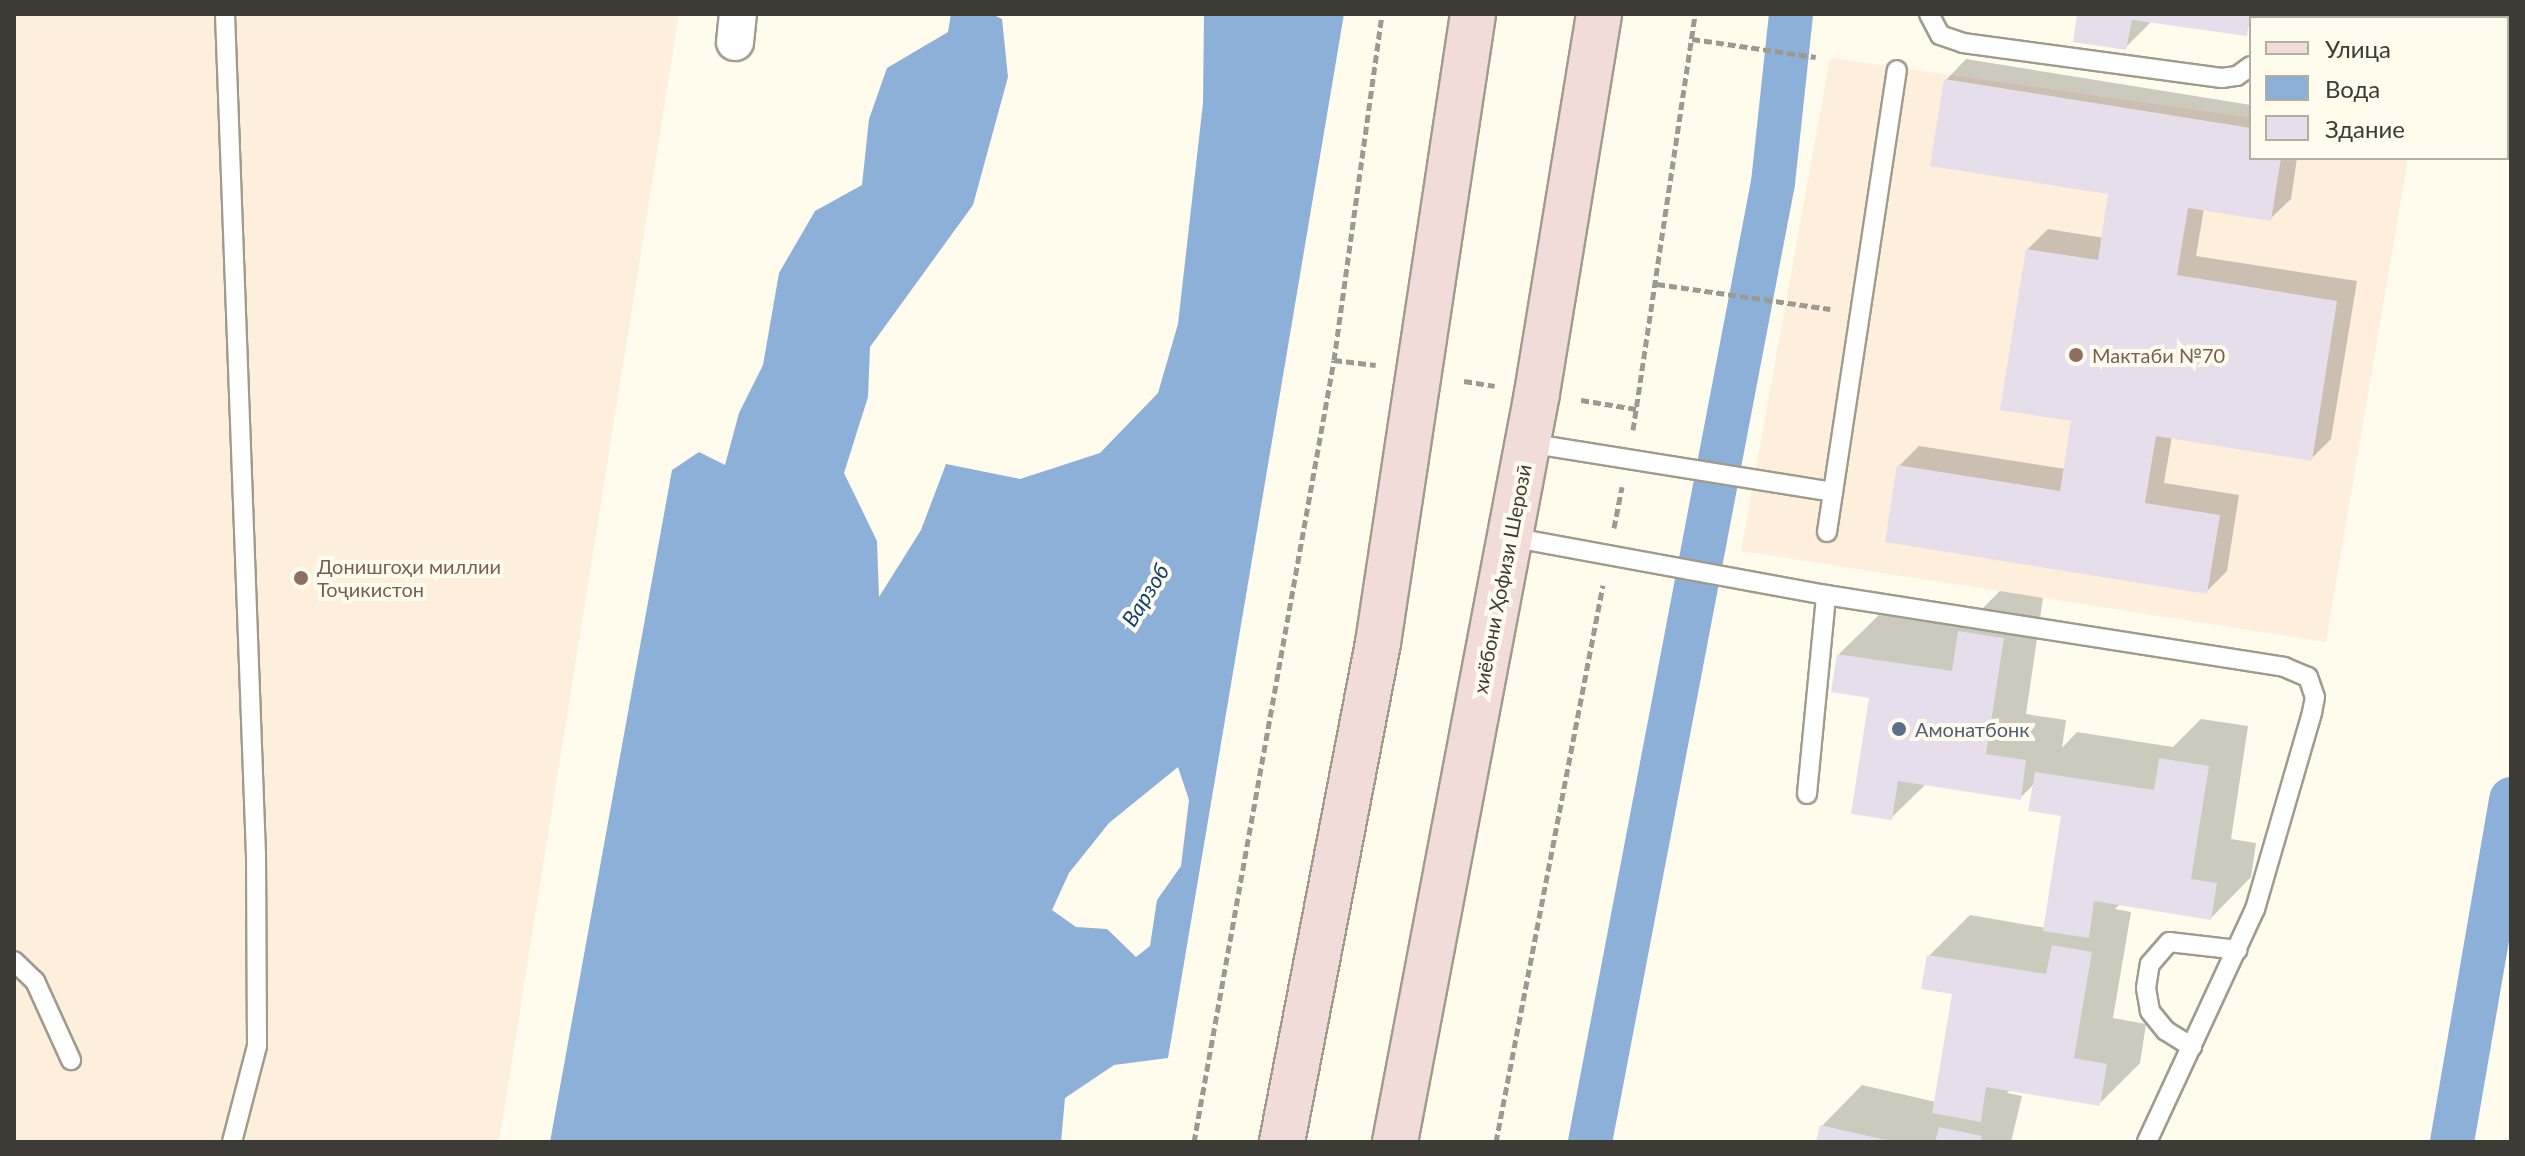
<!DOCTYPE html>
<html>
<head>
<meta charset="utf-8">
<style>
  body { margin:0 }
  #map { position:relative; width:2525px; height:1156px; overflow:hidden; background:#fffced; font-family:Lato,sans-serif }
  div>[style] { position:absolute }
  .education>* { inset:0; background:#fdefdc }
  .water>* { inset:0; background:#8db0d9 }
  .shadow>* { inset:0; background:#0003 }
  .canal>* { height:44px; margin:-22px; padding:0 22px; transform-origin:22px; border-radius:22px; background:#8db0d9 }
  .building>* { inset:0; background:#e7deeb }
  .path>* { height:5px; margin-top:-2.5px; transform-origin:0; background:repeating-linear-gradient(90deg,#9c9a90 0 8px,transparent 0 12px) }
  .roads { filter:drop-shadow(2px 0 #9f9c8e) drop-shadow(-2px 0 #9f9c8e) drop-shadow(0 2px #9f9c8e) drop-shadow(0 -2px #9f9c8e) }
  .service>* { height:18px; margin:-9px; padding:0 9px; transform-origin:9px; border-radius:9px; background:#fff }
  .minor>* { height:36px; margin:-18px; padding:0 18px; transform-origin:18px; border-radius:18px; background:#fff }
  .secondary>* { height:44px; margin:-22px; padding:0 22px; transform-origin:22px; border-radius:22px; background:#f2dcd9 }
  .dots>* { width:22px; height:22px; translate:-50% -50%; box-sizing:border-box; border:4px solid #fffced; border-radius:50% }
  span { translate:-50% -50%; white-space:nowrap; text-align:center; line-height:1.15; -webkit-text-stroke:8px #fffced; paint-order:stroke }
  .education-label { font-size:20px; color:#785e54 }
  .left { translate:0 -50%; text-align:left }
  .street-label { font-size:20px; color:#3c3b35 }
  .service-label { font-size:20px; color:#4e5e75 }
  .water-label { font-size:22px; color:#0f4174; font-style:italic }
  .frame { position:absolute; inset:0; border:16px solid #3c3b35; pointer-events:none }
  .legend { position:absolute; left:2249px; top:16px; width:260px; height:144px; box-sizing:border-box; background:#fffced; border:2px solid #b1afa3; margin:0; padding:10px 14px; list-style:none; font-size:24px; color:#3c3b35 }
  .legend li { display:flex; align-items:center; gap:16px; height:40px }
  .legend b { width:40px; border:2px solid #b1afa3 }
</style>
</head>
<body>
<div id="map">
  <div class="education">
    <i style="clip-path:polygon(14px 14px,679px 14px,499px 1142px,14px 1142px)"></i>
    <i style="clip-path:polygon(1830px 58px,2251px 118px,2251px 158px,2408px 158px,2326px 642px,1741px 551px)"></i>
  </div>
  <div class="water">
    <i style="clip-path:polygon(evenodd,951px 14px,992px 14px,1002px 19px,1008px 77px,973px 205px,870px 347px,868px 397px,844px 473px,877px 541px,879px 597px,921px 530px,946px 464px,1020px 479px,1100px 453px,1158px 393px,1178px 324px,1203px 103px,1204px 14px,1344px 14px,1168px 1058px,1114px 1065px,1065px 1098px,1061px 1142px,550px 1142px,672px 470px,699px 452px,725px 465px,739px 413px,763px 365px,779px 273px,815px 211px,862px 185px,869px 119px,887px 68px,948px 32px,951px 14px,1178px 767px,1189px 800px,1181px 866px,1157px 900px,1150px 946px,1136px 957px,1107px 929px,1076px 927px,1052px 910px,1069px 873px,1109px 823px,1178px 767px)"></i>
  </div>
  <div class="shadow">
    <i style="clip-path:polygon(2079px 14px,2266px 14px,2251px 18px,2246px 34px,2151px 22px,2125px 48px)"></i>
    <i style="clip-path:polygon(1966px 59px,2251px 105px,2251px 158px,2297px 158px,2291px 199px,2270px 219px,2204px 208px,2196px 256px,2357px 281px,2331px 439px,2311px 459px,2172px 436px,2164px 483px,2239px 495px,2227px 571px,2206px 592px,1899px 466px,1919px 446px,2065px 469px,2073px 419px,2027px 250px,2048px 229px,2104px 238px,2111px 192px,1946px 80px)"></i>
    <i style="clip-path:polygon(2000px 591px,2043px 598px,2026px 714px,2066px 720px,2062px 748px,2077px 732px,2173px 747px,2201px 719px,2248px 726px,2231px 839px,2256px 843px,2251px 877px,2211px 918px,2121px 903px,2115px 909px,2131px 912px,2113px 1018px,2146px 1024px,2140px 1063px,2099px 1104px,2011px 1089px,2007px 1093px,2022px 1096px,2011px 1142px,1818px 1142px,1822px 1126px,1862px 1085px,1936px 1102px,1954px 993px,1929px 956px,1970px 915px,2046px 928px,2063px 814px,2035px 783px,2020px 798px,1926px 784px,1891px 818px,1871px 696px,1838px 655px,1879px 615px,1964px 627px)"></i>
  </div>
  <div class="canal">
    <i style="left:1590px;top:1142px;width:976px;rotate:-79.2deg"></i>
    <i style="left:1773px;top:183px;width:170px;rotate:-83.9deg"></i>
    <i style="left:2452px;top:1142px;width:348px;rotate:-80.2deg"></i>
  </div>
  <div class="building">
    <i style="clip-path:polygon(2077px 14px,2250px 14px,2247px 36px,2132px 20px,2126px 50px,2073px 42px)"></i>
    <i style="clip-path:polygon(1944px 79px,2251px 128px,2251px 158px,2281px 158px,2271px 221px,2188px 208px,2177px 275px,2337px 301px,2312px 461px,2156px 436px,2145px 503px,2220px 515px,2207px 594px,1885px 542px,1897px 465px,2060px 491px,2071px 421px,2000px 410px,2026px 249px,2098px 260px,2108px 194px,1930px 166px)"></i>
    <i style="clip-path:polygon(1958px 631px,2004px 638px,1986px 754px,2026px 760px,2021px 800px,1898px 781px,1892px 820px,1851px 814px,1869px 698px,1831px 692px,1837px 654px,1952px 671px)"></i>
    <i style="clip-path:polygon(2159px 758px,2209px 766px,2191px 879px,2217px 883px,2211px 920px,2094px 901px,2089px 938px,2043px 931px,2061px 816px,2028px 811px,2035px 772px,2154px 790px)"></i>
    <i style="clip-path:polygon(2052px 945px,2092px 952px,2074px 1058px,2107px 1064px,2100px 1106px,1986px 1087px,1981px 1122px,1932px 1113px,1952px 994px,1921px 989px,1927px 955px,2046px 974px)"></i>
    <i style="clip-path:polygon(1820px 1125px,1890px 1141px,1890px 1142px,1816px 1142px)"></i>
    <i style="clip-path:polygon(1939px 1127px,1982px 1136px,1981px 1142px,1935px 1142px)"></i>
  </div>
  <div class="path">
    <i style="left:1692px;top:39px;width:125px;rotate:8.3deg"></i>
    <i style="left:1657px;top:284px;width:175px;rotate:8.2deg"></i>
    <i style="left:1334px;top:360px;width:42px;rotate:6.8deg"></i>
    <i style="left:1464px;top:381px;width:31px;rotate:9deg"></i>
    <i style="left:1581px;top:400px;width:56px;rotate:9.3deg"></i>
    <i style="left:1633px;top:430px;width:421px;rotate:-81.5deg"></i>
    <i style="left:1614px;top:528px;width:42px;rotate:-79deg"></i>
    <i style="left:1194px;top:1142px;width:794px;rotate:-79.85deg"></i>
    <i style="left:1334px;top:360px;width:349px;rotate:-82.1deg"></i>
    <i style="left:1496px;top:1142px;width:567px;rotate:-79.13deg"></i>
  </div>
  <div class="roads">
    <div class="service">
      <i style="left:225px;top:14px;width:841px;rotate:87.89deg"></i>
      <i style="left:256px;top:854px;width:192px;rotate:89.7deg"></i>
      <i style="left:257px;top:1046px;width:99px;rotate:104.6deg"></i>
      <i style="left:1929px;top:14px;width:24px;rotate:62deg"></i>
      <i style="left:1940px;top:35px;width:24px;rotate:19deg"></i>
      <i style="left:1963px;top:43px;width:261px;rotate:7.7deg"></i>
      <i style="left:2222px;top:78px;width:15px;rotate:-8deg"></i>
      <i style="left:2237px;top:76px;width:17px;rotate:-36deg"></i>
      <i style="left:2283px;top:18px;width:5px;rotate:-53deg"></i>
      <i style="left:1528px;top:443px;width:309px;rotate:9.1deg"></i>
      <i style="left:1827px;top:532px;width:467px;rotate:-81.4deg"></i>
      <i style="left:1510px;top:537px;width:321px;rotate:10.4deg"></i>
      <i style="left:1826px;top:595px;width:464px;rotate:8.9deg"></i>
      <i style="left:2284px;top:667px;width:26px;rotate:23deg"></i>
      <i style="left:2308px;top:677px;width:21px;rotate:71deg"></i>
      <i style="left:2315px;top:697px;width:16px;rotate:101deg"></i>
      <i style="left:2312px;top:713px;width:204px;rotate:106.2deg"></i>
      <i style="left:2255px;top:909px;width:257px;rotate:114.9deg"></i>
      <i style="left:1807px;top:794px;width:200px;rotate:-84.5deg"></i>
      <i style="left:14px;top:961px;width:29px;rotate:44deg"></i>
      <i style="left:35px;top:981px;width:87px;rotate:65.5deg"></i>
      <i style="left:2192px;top:1047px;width:31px;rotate:-148deg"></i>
      <i style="left:2166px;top:1031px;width:26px;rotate:-129deg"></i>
      <i style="left:2150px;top:1011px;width:23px;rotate:-100deg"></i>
      <i style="left:2146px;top:988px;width:24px;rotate:-81deg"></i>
      <i style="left:2150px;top:964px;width:29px;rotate:-49deg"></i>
      <i style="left:2169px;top:942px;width:69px;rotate:6.6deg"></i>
    </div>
    <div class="minor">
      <i style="left:735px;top:42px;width:28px;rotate:-84deg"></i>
    </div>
    <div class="secondary">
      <i style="left:1282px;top:1142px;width:508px;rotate:-79.11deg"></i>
      <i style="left:1378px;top:643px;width:636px;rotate:-81.41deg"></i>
      <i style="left:1395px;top:1142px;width:762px;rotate:-79.26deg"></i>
      <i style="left:1537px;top:393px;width:384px;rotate:-80.7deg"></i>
    </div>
  </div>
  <div class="dots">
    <i style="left:2076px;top:355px;background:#8d6e63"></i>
    <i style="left:301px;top:578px;background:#8d6e63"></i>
    <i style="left:1899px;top:729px;background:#5c6f8a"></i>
  </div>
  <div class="education-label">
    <span class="left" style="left:2092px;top:355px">Мактаби №70</span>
    <span class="left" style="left:317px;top:578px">Донишгоҳи миллии<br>Тоҷикистон</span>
  </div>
  <div class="street-label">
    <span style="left:1502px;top:579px;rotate:-79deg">хиёбони Ҳофизи Шерозӣ</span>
  </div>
  <div class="service-label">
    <span class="left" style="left:1915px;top:729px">Амонатбонк</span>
  </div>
  <div class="water-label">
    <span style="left:1145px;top:595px;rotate:-58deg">Варзоб</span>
  </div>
  <div class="frame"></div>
  <ul class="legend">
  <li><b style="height:10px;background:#f2dcd9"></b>Улица</li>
  <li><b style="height:22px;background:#8db0d9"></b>Вода</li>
  <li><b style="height:22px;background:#e7deeb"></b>Здание</li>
  </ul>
</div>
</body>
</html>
